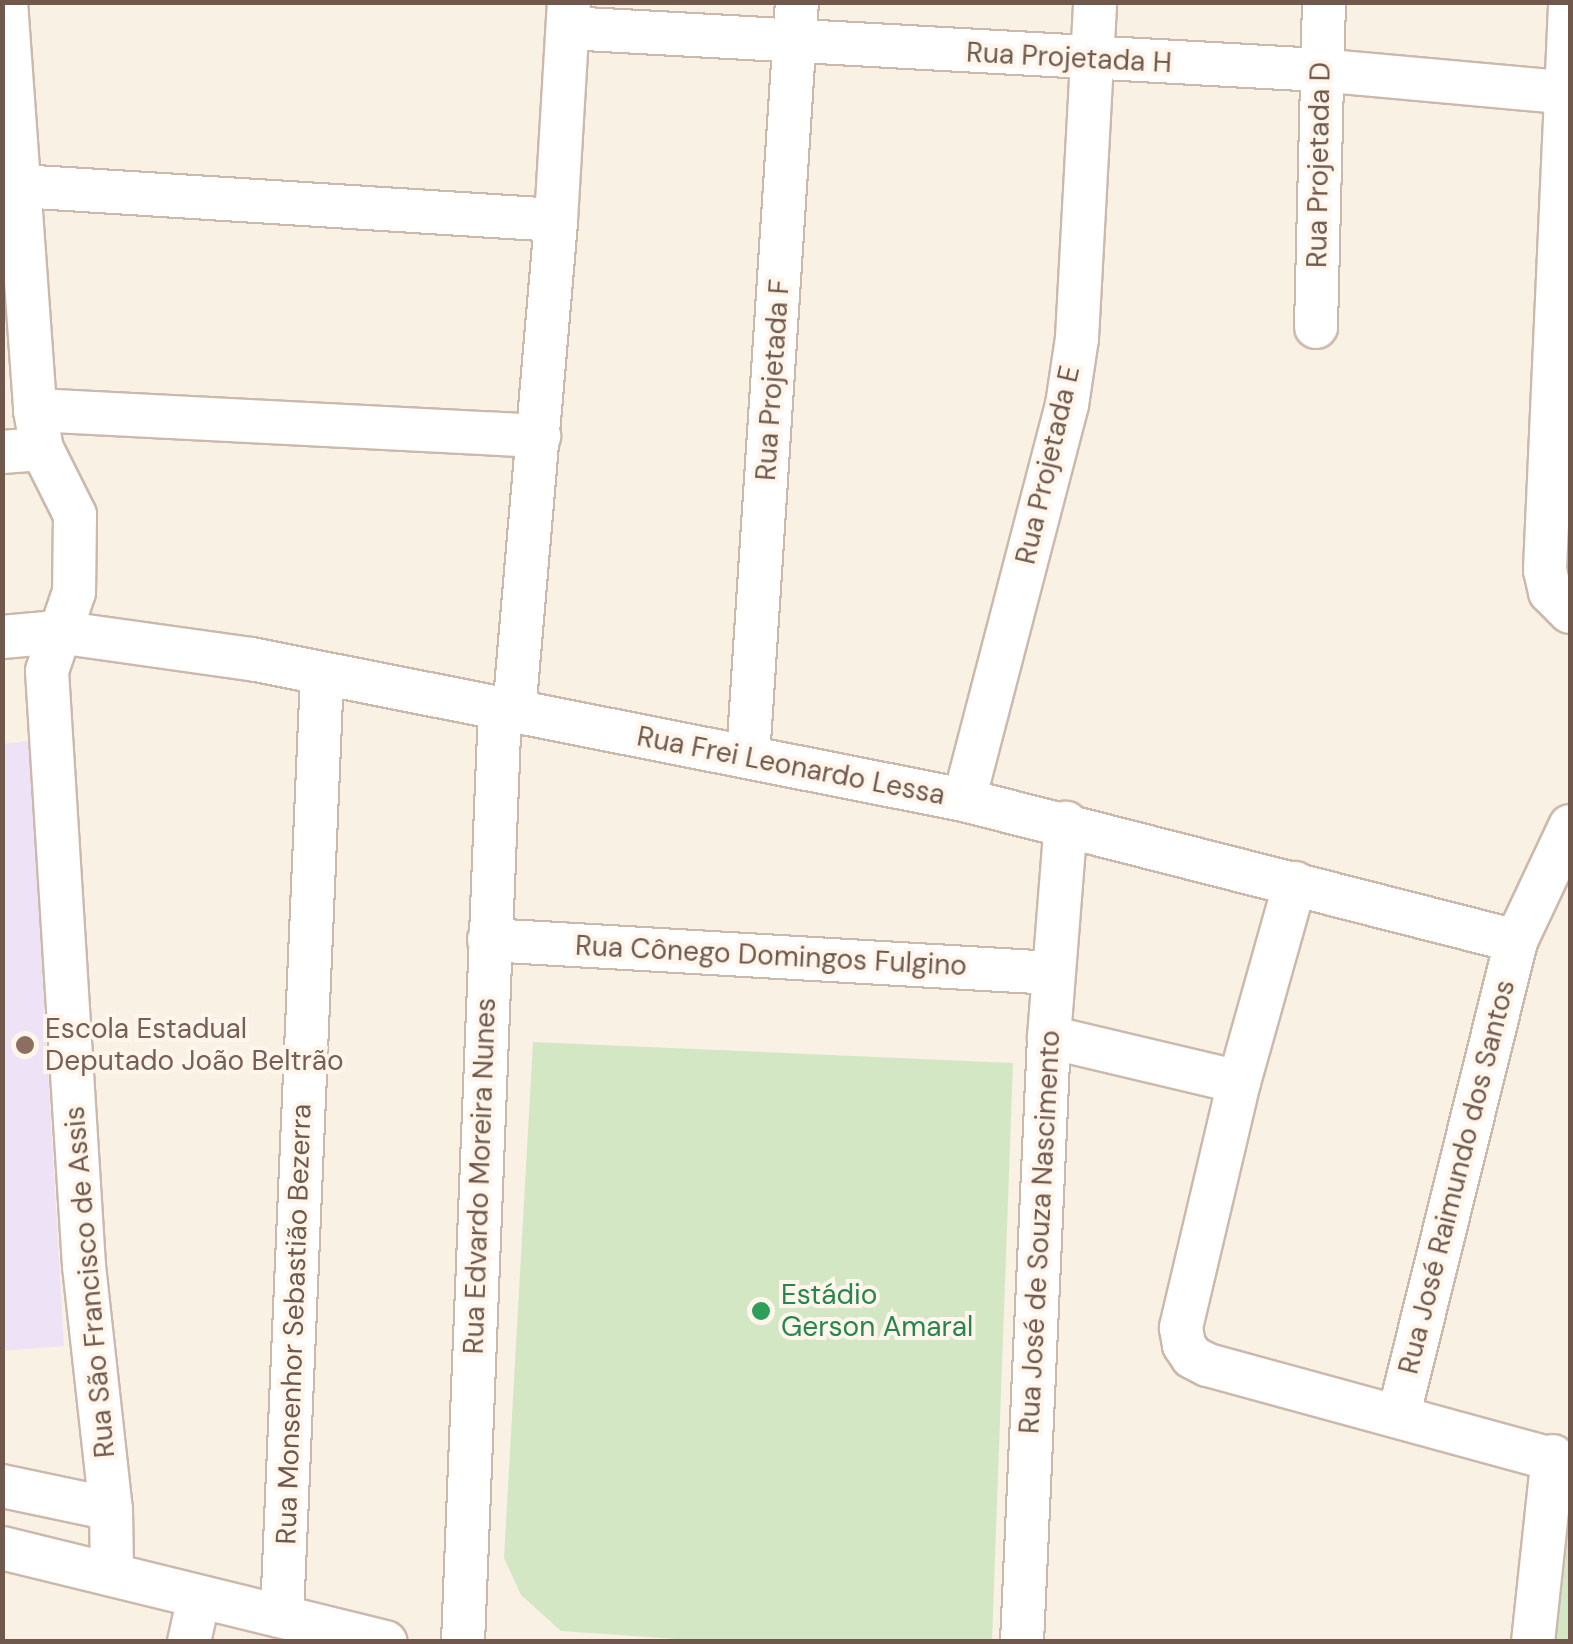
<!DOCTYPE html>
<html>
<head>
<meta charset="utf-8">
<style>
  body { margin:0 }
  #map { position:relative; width:1573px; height:1644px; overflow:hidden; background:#faf1e5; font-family:"DM Sans",sans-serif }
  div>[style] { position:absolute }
  .education>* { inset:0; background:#eee2f7 }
  .green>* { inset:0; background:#d4e7c4 }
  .roads { filter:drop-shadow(2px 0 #cbb9ac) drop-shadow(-2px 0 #cbb9ac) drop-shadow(0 2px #cbb9ac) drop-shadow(0 -2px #cbb9ac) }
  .minor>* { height:42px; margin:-21px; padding:0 21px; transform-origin:21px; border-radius:21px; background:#fff }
  .dots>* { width:28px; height:28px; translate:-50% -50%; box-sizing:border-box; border:5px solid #fef5eb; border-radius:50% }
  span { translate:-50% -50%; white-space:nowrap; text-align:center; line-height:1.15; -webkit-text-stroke:8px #fef5eb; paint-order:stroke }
  .street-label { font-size:28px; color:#71584c }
  .education-label { font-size:28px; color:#785e54 }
  .left { translate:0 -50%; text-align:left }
  .leisure-label { font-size:28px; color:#27864d }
  .frame { position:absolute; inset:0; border:5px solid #71584c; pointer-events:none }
</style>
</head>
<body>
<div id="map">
  <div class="education">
    <i style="clip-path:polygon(29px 741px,64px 1346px,3px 1351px,2px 744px)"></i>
  </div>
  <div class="green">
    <i style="clip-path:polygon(533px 1042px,1013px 1063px,992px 1641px,719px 1642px,561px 1631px,521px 1595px,504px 1558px)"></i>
    <i style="clip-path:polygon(1570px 1507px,1570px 1641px,1549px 1642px,1557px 1522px)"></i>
  </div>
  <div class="roads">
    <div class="minor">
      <i style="left:6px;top:2px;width:409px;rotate:85.9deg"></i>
      <i style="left:35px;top:410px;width:40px;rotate:80deg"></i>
      <i style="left:42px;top:449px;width:74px;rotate:63.4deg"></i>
      <i style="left:75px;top:515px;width:77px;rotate:90.7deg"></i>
      <i style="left:74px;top:592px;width:83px;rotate:108.9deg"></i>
      <i style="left:47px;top:671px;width:596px;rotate:86.44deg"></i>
      <i style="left:84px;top:1266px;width:244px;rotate:83.7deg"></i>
      <i style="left:111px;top:1509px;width:66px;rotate:89.1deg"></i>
      <i style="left:1570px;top:6px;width:565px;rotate:92.54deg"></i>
      <i style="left:1545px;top:570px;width:23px;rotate:77deg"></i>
      <i style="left:1550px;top:592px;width:28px;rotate:45deg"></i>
      <i style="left:568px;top:28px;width:752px;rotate:3.2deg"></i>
      <i style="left:1319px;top:70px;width:252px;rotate:5.2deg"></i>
      <i style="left:20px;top:186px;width:537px;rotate:3.63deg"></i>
      <i style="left:1316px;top:327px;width:325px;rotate:-88.6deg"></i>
      <i style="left:35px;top:410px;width:505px;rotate:2.95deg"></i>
      <i style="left:2px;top:452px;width:40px;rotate:-4.3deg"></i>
      <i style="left:2px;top:637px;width:56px;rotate:-5.1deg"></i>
      <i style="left:58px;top:632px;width:195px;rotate:8deg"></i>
      <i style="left:251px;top:659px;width:727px;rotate:11.19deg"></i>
      <i style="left:964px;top:800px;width:570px;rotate:14.33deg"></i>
      <i style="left:514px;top:712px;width:494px;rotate:-85.1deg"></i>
      <i style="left:556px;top:220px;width:218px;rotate:-86.6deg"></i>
      <i style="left:748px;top:757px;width:757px;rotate:-86.29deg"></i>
      <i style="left:964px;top:800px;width:408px;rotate:-75.4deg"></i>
      <i style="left:1067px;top:405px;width:68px;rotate:-81.5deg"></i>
      <i style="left:1077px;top:338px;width:336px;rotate:-86.9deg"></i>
      <i style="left:1295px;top:883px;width:207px;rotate:105.7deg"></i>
      <i style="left:1239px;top:1082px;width:253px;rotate:103.3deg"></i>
      <i style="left:1181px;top:1328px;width:17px;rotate:80deg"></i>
      <i style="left:1184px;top:1345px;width:14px;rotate:56deg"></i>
      <i style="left:1192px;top:1357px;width:18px;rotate:27deg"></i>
      <i style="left:1208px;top:1365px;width:375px;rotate:15.3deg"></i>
      <i style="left:489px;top:940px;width:565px;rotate:3.35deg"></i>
      <i style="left:1049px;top:1037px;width:195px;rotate:13.3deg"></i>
      <i style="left:1399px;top:1414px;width:487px;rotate:-76.1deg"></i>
      <i style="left:1516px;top:941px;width:127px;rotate:-64.8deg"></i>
      <i style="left:2px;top:1486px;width:111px;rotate:11.9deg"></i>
      <i style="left:2px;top:1548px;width:395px;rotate:13.8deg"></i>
      <i style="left:282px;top:1614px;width:940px;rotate:-87.56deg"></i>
      <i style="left:189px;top:1642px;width:46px;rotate:-77.5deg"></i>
      <i style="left:463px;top:1642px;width:933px;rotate:-87.73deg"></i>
      <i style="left:1022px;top:1642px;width:606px;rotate:-87.44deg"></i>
      <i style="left:1049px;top:1037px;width:215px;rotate:-85.5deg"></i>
      <i style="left:1533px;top:1642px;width:187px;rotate:-83.9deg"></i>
    </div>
  </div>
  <div class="dots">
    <i style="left:25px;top:1045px;background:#8d6e63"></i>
    <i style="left:761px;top:1311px;background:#2e9e5b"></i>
  </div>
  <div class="street-label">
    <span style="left:1069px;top:58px;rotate:3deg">Rua Projetada H</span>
    <span style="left:1319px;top:165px;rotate:-89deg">Rua Projetada D</span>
    <span style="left:773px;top:380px;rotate:-86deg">Rua Projetada F</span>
    <span style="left:1048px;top:465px;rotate:-77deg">Rua Projetada E</span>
    <span style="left:791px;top:766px;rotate:11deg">Rua Frei Leonardo Lessa</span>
    <span style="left:771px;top:956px;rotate:3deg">Rua Cônego Domingos Fulgino</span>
    <span style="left:480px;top:1176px;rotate:-88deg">Rua Edvardo Moreira Nunes</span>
    <span style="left:1457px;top:1177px;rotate:-76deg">Rua José Raimundo dos Santos</span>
    <span style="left:1040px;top:1232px;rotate:-87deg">Rua José de Souza Nascimento</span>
    <span style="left:90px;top:1282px;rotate:-95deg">Rua São Francisco de Assis</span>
    <span style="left:294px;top:1324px;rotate:-88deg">Rua Monsenhor Sebastião Bezerra</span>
  </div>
  <div class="education-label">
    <span class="left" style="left:45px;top:1045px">Escola Estadual<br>Deputado João Beltrão</span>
  </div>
  <div class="leisure-label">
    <span class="left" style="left:781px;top:1311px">Estádio<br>Gerson Amaral</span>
  </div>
  <div class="frame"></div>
</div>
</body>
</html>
